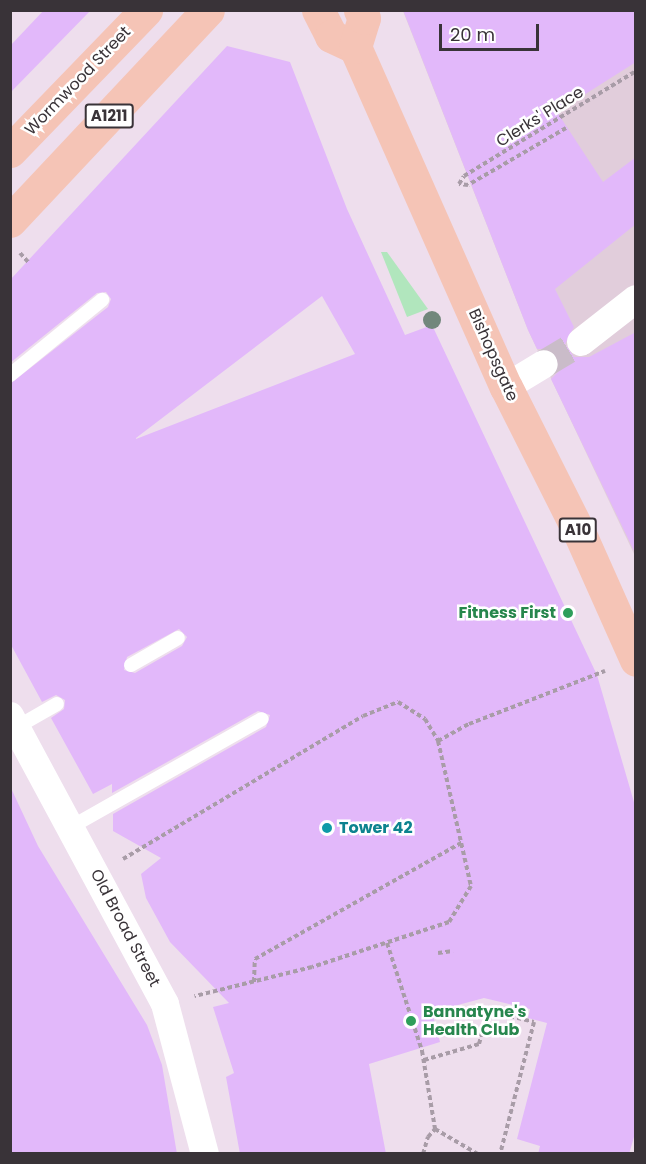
<!DOCTYPE html>
<html>
<head>
<meta charset="utf-8">
<style>
  body { margin:0 }
  #map { position:relative; width:646px; height:1164px; overflow:hidden; background:#eedeed; font-family:Poppins,sans-serif }
  div>[style] { position:absolute }
  .commercial>* { inset:0; background:#e1cddb }
  .green>* { inset:0; background:#b1e6bd }
  .building>* { inset:0; background:#e2b8fa }
  .minor-tunnel>* { height:28px; margin-top:-14px; transform-origin:0; background:repeating-linear-gradient(90deg,#cabcc9 0 28px,transparent 0 42px) }
  .path>* { height:4px; margin-top:-2px; transform-origin:0; background:repeating-linear-gradient(90deg,#a89ca7 0 4.5px,transparent 0 7.5px) }
  .service>* { height:14px; margin:-7px; padding:0 7px; transform-origin:7px; border-radius:7px; background:#fff }
  .minor>* { height:28px; margin:-14px; padding:0 14px; transform-origin:14px; border-radius:14px; background:#fff }
  .primary>* { height:33px; margin:-16.5px; padding:0 16.5px; transform-origin:16.5px; border-radius:16.5px; background:#f5c4b6 }
  .trees>* { width:18px; height:18px; margin:-9px; border-radius:50%; background:#72877c }
  .dots>* { width:16px; height:16px; translate:-50% -50%; box-sizing:border-box; border:3px solid #fff; border-radius:50% }
  span { translate:-50% -50%; white-space:nowrap; text-align:center; line-height:1.15; -webkit-text-stroke:5px #fff; paint-order:stroke }
  .shield-label span { padding:2px 4px; background:#fff; border:2px solid; border-radius:4px; -webkit-text-stroke-width:0 }
  .shield-label { font-size:15px; color:#393338; font-weight:700 }
  .street-label { font-size:16px; color:#393338 }
  .leisure-label { font-size:16px; color:#27864d; font-weight:700 }
  .right { translate:-100% -50%; text-align:right }
  .left { translate:0 -50%; text-align:left }
  .culture-label { font-size:16px; color:#0d838f; font-weight:700 }
  .frame { position:absolute; inset:0; border:12px solid #393338; pointer-events:none }
  .scale { position:absolute; left:439px; top:24px; width:100px; height:27px; box-sizing:border-box; border:3px solid #393338; border-top:0; padding-left:8px; font-size:18px; line-height:21px; white-space:nowrap; color:#393338; -webkit-text-stroke:4px #fff; paint-order:stroke }
</style>
</head>
<body>
<div id="map">
  <div class="commercial">
    <i style="clip-path:polygon(403px 11px,635px 11px,635px 556px,528px 330px)"></i>
  </div>
  <div class="green">
    <i style="clip-path:polygon(381px 252px,387px 252px,428px 309px,407px 317px)"></i>
  </div>
  <div class="building">
    <i style="clip-path:polygon(44px 10px,91px 10px,10px 93px,10px 46px)"></i>
    <i style="clip-path:polygon(403px 10px,636px 10px,636px 62px,557px 112px,603px 182px,636px 157px,636px 224px,555px 289px,574px 327px,565px 344px,574px 357px,589px 357px,636px 332px,636px 555px,551px 379px,559px 371px,558px 356px,551px 349px,537px 349px,528px 330px)"></i>
    <i style="clip-path:polygon(evenodd,227px 46px,290px 62px,347px 209px,405px 335px,432px 325px,597px 675px,636px 809px,636px 1130px,629px 1154px,538px 1154px,540px 1146px,517px 1139px,547px 1023px,528px 1018px,530px 1009px,484px 998px,432px 1012px,440px 1042px,369px 1064px,386px 1154px,240px 1154px,226px 1077px,234px 1073px,213px 1007px,229px 1003px,170px 942px,146px 898px,141px 874px,161px 858px,113px 831px,113px 814px,266px 727px,270px 715px,258px 711px,112px 793px,112px 784px,93px 794px,51px 718px,64px 709px,65px 700px,56px 695px,42px 702px,10px 643px,10px 384px,108px 307px,111px 299px,106px 292px,97px 293px,10px 363px,10px 280px,227px 46px,322px 296px,355px 354px,136px 439px,136px 438px,322px 296px,227px 46px,179px 629px,187px 637px,182px 646px,135px 673px,124px 670px,127px 657px,179px 629px)"></i>
    <i style="clip-path:polygon(10px 786px,38px 846px,147px 1025px,162px 1065px,177px 1154px,10px 1154px)"></i>
  </div>
  <div class="minor-tunnel">
    <i style="left:544px;top:364px;width:43px;rotate:-30.7deg"></i>
  </div>
  <div class="path">
    <i style="left:566px;top:128px;width:113px;rotate:149.8deg"></i>
    <i style="left:468px;top:185px;width:9px;rotate:-174deg"></i>
    <i style="left:459px;top:184px;width:9px;rotate:-58deg"></i>
    <i style="left:464px;top:176px;width:202px;rotate:-31.4deg"></i>
    <i style="left:20px;top:253px;width:12px;rotate:48deg"></i>
    <i style="left:438px;top:741px;width:35px;rotate:-29deg"></i>
    <i style="left:469px;top:724px;width:146px;rotate:-21.3deg"></i>
    <i style="left:123px;top:859px;width:279px;rotate:-30.8deg"></i>
    <i style="left:363px;top:716px;width:38px;rotate:-22deg"></i>
    <i style="left:398px;top:702px;width:32px;rotate:32deg"></i>
    <i style="left:425px;top:719px;width:26px;rotate:59deg"></i>
    <i style="left:438px;top:741px;width:149px;rotate:77.2deg"></i>
    <i style="left:471px;top:886px;width:42px;rotate:121.4deg"></i>
    <i style="left:449px;top:922px;width:144px;rotate:161.8deg"></i>
    <i style="left:312px;top:967px;width:121px;rotate:166.1deg"></i>
    <i style="left:387px;top:943px;width:114px;rotate:72deg"></i>
    <i style="left:422px;top:1051px;width:79px;rotate:80.5deg"></i>
    <i style="left:438px;top:953px;width:15px;rotate:-8deg"></i>
    <i style="left:254px;top:982px;width:23px;rotate:-88deg"></i>
    <i style="left:255px;top:959px;width:239px;rotate:-29.4deg"></i>
    <i style="left:424px;top:1060px;width:57px;rotate:-16.2deg"></i>
    <i style="left:479px;top:1044px;width:34px;rotate:-75deg"></i>
    <i style="left:488px;top:1011px;width:47px;rotate:13.4deg"></i>
    <i style="left:534px;top:1022px;width:136px;rotate:104.4deg"></i>
    <i style="left:423px;top:1154px;width:18px;rotate:-74deg"></i>
    <i style="left:428px;top:1137px;width:11px;rotate:-49deg"></i>
    <i style="left:435px;top:1129px;width:50px;rotate:30.2deg"></i>
  </div>
  <div class="service">
    <i style="left:10px;top:375px;width:119px;rotate:-39.2deg"></i>
    <i style="left:131px;top:665px;width:54px;rotate:-29.9deg"></i>
    <i style="left:17px;top:727px;width:46px;rotate:-29.9deg"></i>
    <i style="left:71px;top:827px;width:219px;rotate:-29.5deg"></i>
  </div>
  <div class="minor">
    <i style="left:581px;top:342px;width:70px;rotate:-38deg"></i>
    <i style="left:506px;top:387px;width:44px;rotate:-31.2deg"></i>
    <i style="left:10px;top:716px;width:327px;rotate:61.7deg"></i>
    <i style="left:165px;top:1004px;width:155px;rotate:75.1deg"></i>
  </div>
  <div class="primary">
    <i style="left:318px;top:10px;width:29px;rotate:63deg"></i>
    <i style="left:331px;top:36px;width:26px;rotate:25deg"></i>
    <i style="left:355px;top:47px;width:372px;rotate:66.1deg"></i>
    <i style="left:506px;top:387px;width:162px;rotate:63.3deg"></i>
    <i style="left:579px;top:532px;width:140px;rotate:66deg"></i>
    <i style="left:355px;top:47px;width:30px;rotate:-73deg"></i>
    <i style="left:364px;top:18px;width:9px;rotate:-117deg"></i>
    <i style="left:10px;top:151px;width:196px;rotate:-46deg"></i>
    <i style="left:10px;top:221px;width:289px;rotate:-46.8deg"></i>
  </div>
  <div class="trees">
    <i style="left:432px;top:320px"></i>
  </div>
  <div class="dots">
    <i style="left:568px;top:613px;background:#2e9e5b"></i>
    <i style="left:327px;top:828px;background:#0f9aa8"></i>
    <i style="left:411px;top:1021px;background:#2e9e5b"></i>
  </div>
  <div class="shield-label">
    <span style="left:109px;top:116px">A1211</span>
    <span style="left:578px;top:530px">A10</span>
  </div>
  <div class="street-label">
    <span style="left:78px;top:81px;rotate:-46deg">Wormwood Street</span>
    <span style="left:540px;top:117px;rotate:-32deg">Clerks' Place</span>
    <span style="left:493px;top:355px;rotate:66deg">Bishopsgate</span>
    <span style="left:125px;top:928px;rotate:62deg">Old Broad Street</span>
  </div>
  <div class="leisure-label">
    <span class="right" style="left:556px;top:613px">Fitness First</span>
    <span class="left" style="left:423px;top:1021px">Bannatyne's<br>Health Club</span>
  </div>
  <div class="culture-label">
    <span class="left" style="left:339px;top:828px">Tower 42</span>
  </div>
  <div class="frame"></div>
  <div class="scale">20 m</div>
</div>
</body>
</html>
